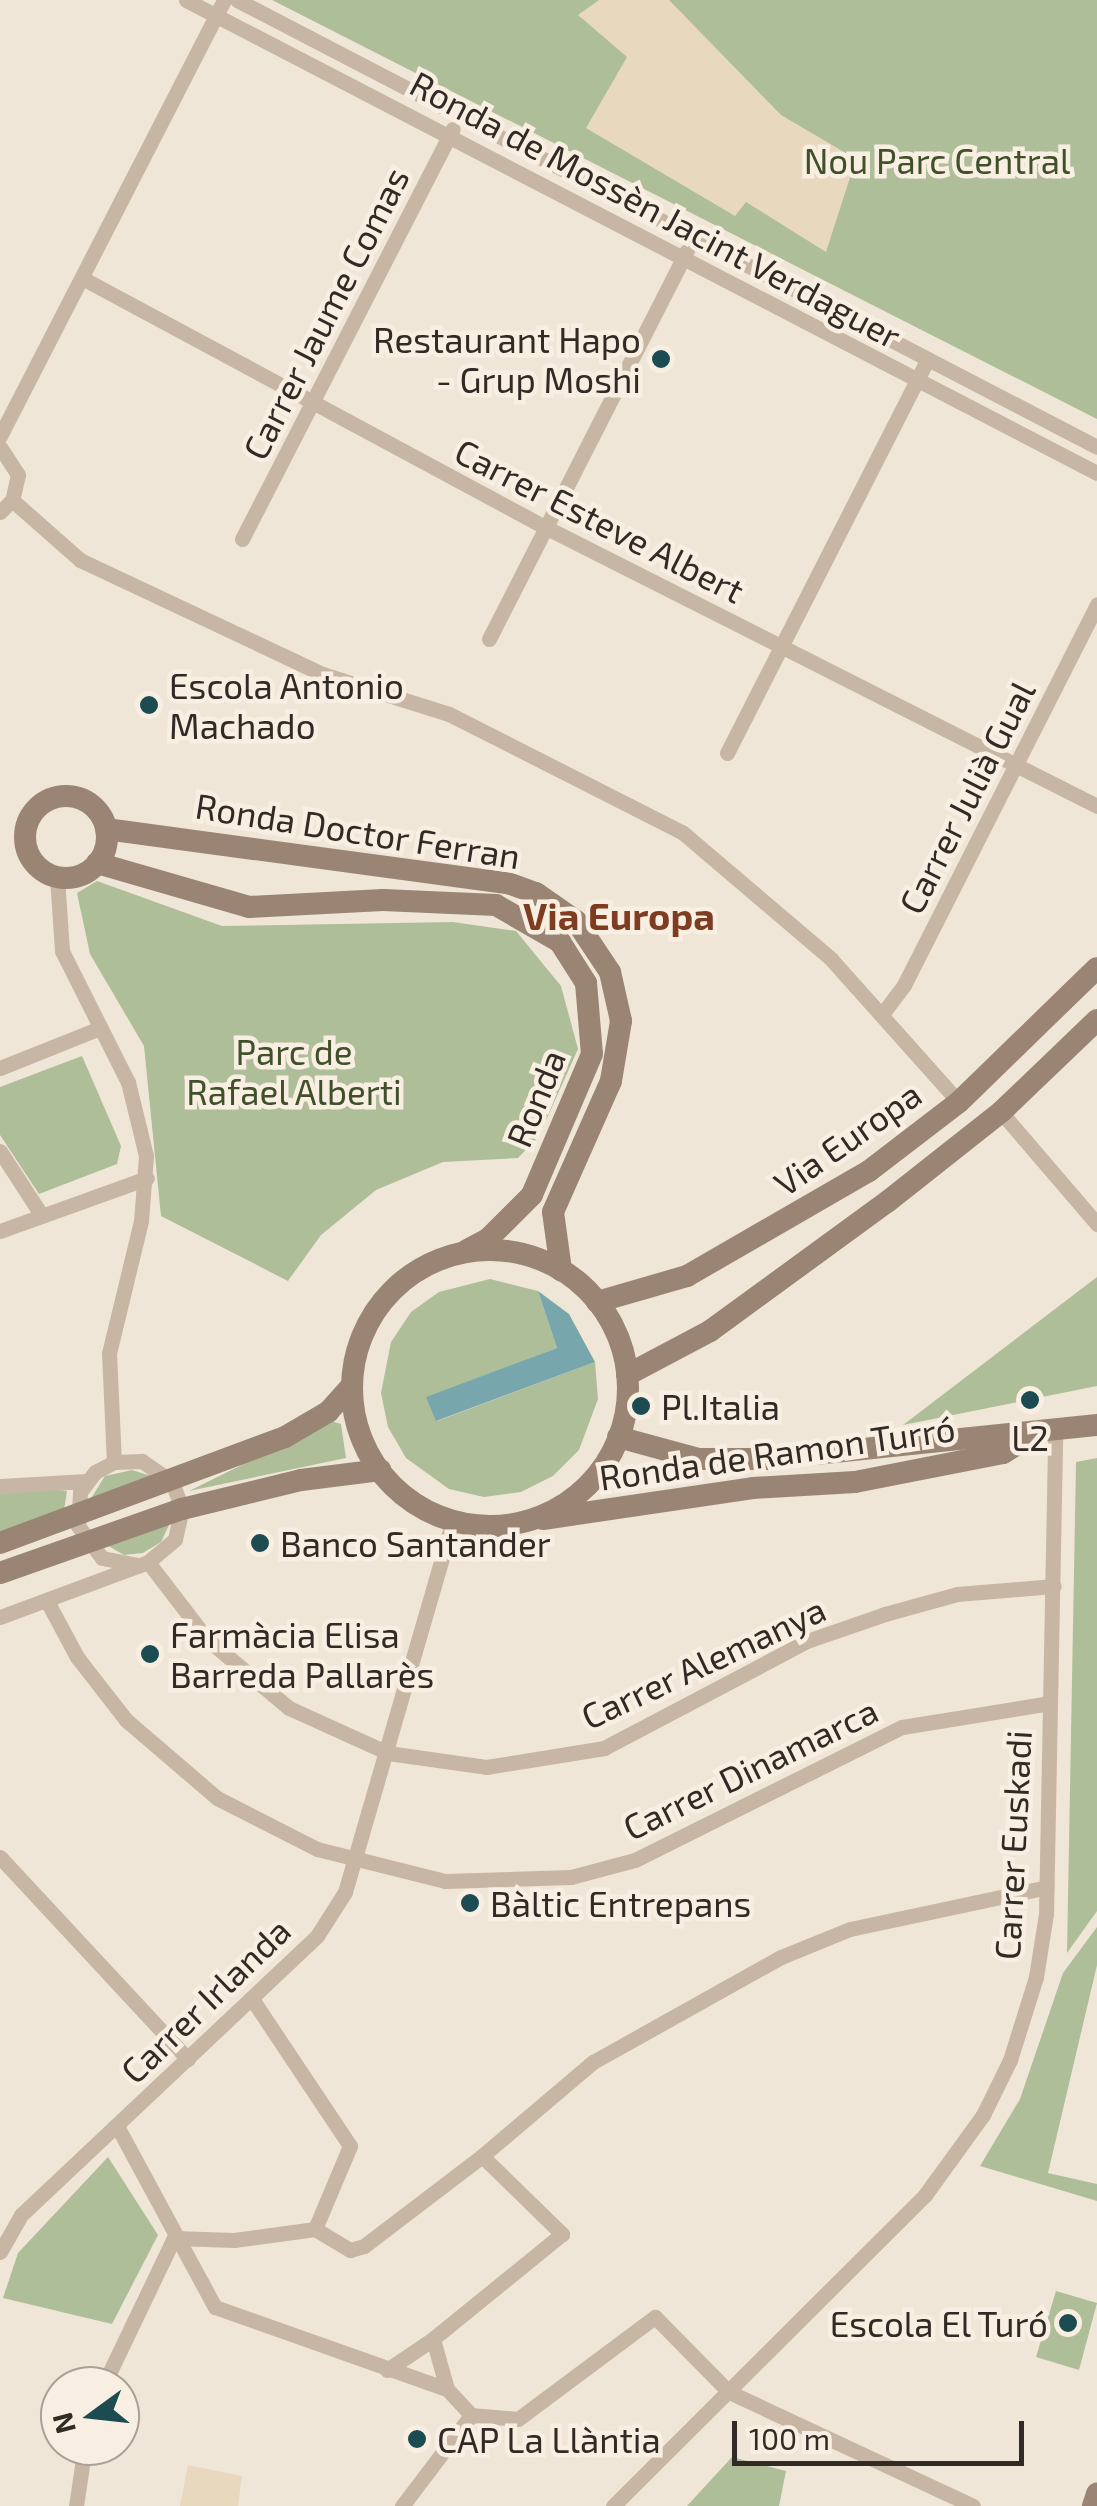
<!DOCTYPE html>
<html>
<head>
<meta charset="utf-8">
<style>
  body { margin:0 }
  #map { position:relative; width:1097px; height:2506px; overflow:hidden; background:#f0e6d7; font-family:"Exo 2",sans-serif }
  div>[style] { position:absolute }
  .green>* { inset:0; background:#aebe98 }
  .plaza>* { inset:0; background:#e7d8be }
  .water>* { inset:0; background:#77a6ac }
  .street>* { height:15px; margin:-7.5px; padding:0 7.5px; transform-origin:7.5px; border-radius:7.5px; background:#c7b6a3 }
  .secondary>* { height:22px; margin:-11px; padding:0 11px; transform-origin:11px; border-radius:11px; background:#9a8575 }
  .secondary>.ring { margin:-11px; padding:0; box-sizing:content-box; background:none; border:22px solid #9a8575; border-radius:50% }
  .dots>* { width:28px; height:28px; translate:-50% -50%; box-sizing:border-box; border:5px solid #f8efe2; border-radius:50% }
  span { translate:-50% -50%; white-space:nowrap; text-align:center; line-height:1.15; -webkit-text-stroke:9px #f8efe2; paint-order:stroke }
  .park-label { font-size:35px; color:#3f502a }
  .street-label { font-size:35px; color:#322a25 }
  .poi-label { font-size:35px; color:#322a25 }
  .right { translate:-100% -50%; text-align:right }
  .left { translate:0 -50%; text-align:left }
  .neighbourhood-label { font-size:38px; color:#7e3d21; font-weight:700 }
  .north { position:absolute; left:40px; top:2366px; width:100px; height:100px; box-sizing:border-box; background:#f8efe2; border:2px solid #a9a096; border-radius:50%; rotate:255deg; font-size:28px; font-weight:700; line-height:40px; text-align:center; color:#322a25 }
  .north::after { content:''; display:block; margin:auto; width:35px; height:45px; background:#1c4b52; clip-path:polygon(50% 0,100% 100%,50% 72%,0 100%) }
  .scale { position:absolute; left:732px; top:2421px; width:292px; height:45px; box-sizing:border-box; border:5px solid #322a25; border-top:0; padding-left:12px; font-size:30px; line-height:35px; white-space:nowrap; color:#322a25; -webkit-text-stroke:8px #f8efe2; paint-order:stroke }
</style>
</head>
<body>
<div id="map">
  <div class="green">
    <i style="clip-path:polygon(272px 0,1097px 0,1097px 419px)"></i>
    <i style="clip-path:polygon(97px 881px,222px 926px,453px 922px,516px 931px,561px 986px,578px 1049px,539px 1136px,518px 1158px,443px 1162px,376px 1190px,321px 1235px,288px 1281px,161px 1216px,144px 1046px,90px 954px,77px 893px)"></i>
    <i style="clip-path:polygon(82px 1056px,121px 1146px,117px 1164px,39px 1194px,0 1135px,0 1087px)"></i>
    <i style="clip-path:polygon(1097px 1277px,1097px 1386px,903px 1425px)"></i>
    <i style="clip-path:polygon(490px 1279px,538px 1291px,557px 1348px,427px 1397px,437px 1421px,595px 1362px,598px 1399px,579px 1450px,553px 1476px,521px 1492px,484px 1497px,449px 1489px,406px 1458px,388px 1427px,381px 1393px,391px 1342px,411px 1312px,439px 1292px)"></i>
    <i style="clip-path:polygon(331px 1421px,341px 1424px,346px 1458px,189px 1491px)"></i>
    <i style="clip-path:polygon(1097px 1458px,1097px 1911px,1067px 1953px,1076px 1462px)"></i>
    <i style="clip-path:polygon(132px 1470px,154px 1477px,90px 1500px,105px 1476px)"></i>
    <i style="clip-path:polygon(51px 1489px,67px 1491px,64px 1510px,0 1533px,0 1494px)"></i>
    <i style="clip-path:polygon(170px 1523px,161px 1542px,143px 1553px,124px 1555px,105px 1544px)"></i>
    <i style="clip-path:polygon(1097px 1927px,1097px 1965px,1048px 2173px,1097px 2184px,1097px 2201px,980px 2166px,1020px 2099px,1063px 1973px)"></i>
    <i style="clip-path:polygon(108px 2157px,158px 2235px,112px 2324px,3px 2298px,18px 2253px)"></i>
    <i style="clip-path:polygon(1056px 2291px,1097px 2303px,1079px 2370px,1036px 2357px)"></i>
    <i style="clip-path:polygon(732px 2457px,786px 2471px,779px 2506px,687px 2506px)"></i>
  </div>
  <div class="plaza">
    <i style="clip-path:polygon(599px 0,669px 0,781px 115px,856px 159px,826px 252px,746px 202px,735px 216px,586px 128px,627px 57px,578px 15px)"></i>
    <i style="clip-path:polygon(188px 2465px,242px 2476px,238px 2506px,180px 2506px)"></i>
  </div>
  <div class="water">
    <i style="clip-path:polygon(538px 1291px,569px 1314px,595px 1362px,436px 1421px,426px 1397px,557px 1348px)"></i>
  </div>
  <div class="street">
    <i style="left:186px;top:0;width:1026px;rotate:27.44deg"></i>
    <i style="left:237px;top:0;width:969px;rotate:27.46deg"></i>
    <i style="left:82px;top:278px;width:523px;rotate:28.28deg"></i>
    <i style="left:543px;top:526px;width:621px;rotate:26.81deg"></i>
    <i style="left:0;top:436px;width:490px;rotate:-62.8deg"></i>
    <i style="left:0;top:447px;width:33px;rotate:57deg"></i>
    <i style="left:18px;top:475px;width:26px;rotate:103deg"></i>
    <i style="left:12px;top:500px;width:17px;rotate:135deg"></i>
    <i style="left:12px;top:500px;width:91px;rotate:41.4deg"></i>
    <i style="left:80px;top:560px;width:268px;rotate:25.2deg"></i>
    <i style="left:322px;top:674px;width:133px;rotate:17.5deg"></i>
    <i style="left:449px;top:714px;width:261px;rotate:26.9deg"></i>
    <i style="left:682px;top:832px;width:196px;rotate:40.4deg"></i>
    <i style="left:831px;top:959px;width:192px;rotate:48.2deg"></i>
    <i style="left:242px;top:539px;width:461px;rotate:-62.8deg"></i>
    <i style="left:489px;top:639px;width:436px;rotate:-63deg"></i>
    <i style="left:727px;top:753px;width:442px;rotate:-63deg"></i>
    <i style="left:57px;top:877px;width:74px;rotate:86.1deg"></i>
    <i style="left:62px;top:951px;width:147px;rotate:63.3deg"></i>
    <i style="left:128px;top:1082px;width:76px;rotate:76.3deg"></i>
    <i style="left:146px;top:1156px;width:65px;rotate:94.4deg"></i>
    <i style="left:141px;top:1221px;width:136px;rotate:103.6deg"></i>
    <i style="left:109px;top:1353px;width:109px;rotate:87.4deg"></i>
    <i style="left:883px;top:1013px;width:35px;rotate:-53deg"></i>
    <i style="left:904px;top:985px;width:427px;rotate:-63.1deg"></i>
    <i style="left:0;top:1068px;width:108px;rotate:-21.8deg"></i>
    <i style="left:1001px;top:1112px;width:148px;rotate:49.4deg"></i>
    <i style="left:0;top:1151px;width:77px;rotate:57.1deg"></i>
    <i style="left:0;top:1231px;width:156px;rotate:-19.8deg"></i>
    <i style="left:0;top:1486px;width:87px;rotate:-3.3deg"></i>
    <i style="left:148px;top:1562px;width:97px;rotate:52.5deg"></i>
    <i style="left:207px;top:1639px;width:107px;rotate:40.1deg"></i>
    <i style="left:289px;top:1708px;width:109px;rotate:24.4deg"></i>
    <i style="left:388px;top:1753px;width:99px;rotate:8.1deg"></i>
    <i style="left:486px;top:1767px;width:120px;rotate:-9.1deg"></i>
    <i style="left:604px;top:1748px;width:229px;rotate:-27.8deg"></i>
    <i style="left:807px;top:1641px;width:83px;rotate:-19.1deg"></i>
    <i style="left:885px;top:1614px;width:75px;rotate:-15.5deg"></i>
    <i style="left:957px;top:1594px;width:97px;rotate:-4.7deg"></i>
    <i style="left:47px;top:1601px;width:64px;rotate:61.8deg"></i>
    <i style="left:77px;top:1657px;width:80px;rotate:52.1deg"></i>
    <i style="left:126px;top:1720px;width:120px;rotate:40.6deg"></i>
    <i style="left:217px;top:1798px;width:112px;rotate:27deg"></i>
    <i style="left:317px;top:1849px;width:132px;rotate:14deg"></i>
    <i style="left:445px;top:1881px;width:126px;rotate:-1.8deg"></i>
    <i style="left:571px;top:1877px;width:66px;rotate:-14.9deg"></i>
    <i style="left:635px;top:1860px;width:298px;rotate:-26.5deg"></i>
    <i style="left:902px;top:1727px;width:150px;rotate:-9.2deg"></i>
    <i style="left:0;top:1617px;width:158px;rotate:-20.4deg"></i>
    <i style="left:148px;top:1562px;width:35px;rotate:-40deg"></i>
    <i style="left:175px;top:1539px;width:31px;rotate:-77deg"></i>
    <i style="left:182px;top:1509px;width:29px;rotate:-110deg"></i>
    <i style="left:172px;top:1482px;width:37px;rotate:-145deg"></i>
    <i style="left:142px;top:1461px;width:28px;rotate:178deg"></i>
    <i style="left:114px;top:1462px;width:21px;rotate:152deg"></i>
    <i style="left:95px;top:1472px;width:25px;rotate:127deg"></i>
    <i style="left:80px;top:1492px;width:34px;rotate:93deg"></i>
    <i style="left:78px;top:1526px;width:40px;rotate:53deg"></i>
    <i style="left:102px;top:1558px;width:38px;rotate:11deg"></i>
    <i style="left:0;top:1857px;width:276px;rotate:47.1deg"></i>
    <i style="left:254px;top:2002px;width:173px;rotate:56.3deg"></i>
    <i style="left:350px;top:2146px;width:90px;rotate:112.9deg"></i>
    <i style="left:117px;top:2126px;width:206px;rotate:61.6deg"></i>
    <i style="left:215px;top:2307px;width:246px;rotate:19.5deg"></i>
    <i style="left:482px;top:2156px;width:145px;rotate:-40.3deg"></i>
    <i style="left:593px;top:2062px;width:215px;rotate:-29.2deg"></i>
    <i style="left:781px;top:1957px;width:74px;rotate:-22.1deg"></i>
    <i style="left:850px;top:1929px;width:201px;rotate:-12deg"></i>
    <i style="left:315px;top:2229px;width:41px;rotate:31deg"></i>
    <i style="left:350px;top:2250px;width:15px;rotate:-16deg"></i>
    <i style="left:364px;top:2246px;width:148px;rotate:-37.3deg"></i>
    <i style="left:482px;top:2156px;width:112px;rotate:44.3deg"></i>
    <i style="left:562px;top:2234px;width:166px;rotate:140.9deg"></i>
    <i style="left:433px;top:2339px;width:52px;rotate:74.4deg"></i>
    <i style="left:447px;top:2389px;width:35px;rotate:47deg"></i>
    <i style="left:471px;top:2415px;width:47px;rotate:4.9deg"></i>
    <i style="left:518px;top:2419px;width:171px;rotate:-36.7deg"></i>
    <i style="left:655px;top:2317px;width:105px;rotate:45.4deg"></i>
    <i style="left:729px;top:2392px;width:269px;rotate:25deg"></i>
    <i style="left:174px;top:2238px;width:60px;rotate:1.9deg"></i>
    <i style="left:234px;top:2240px;width:82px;rotate:-7.7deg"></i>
    <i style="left:0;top:2252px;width:43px;rotate:-60.4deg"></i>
    <i style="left:21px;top:2215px;width:407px;rotate:-43.3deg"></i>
    <i style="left:317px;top:1936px;width:52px;rotate:-57.5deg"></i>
    <i style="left:345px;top:1892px;width:387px;rotate:-73.8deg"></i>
    <i style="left:387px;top:2370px;width:55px;rotate:-34deg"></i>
    <i style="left:103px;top:2386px;width:164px;rotate:-64.4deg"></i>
    <i style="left:76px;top:2506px;width:61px;rotate:-81.5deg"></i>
    <i style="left:402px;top:2506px;width:114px;rotate:-52.8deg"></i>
    <i style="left:613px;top:2506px;width:441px;rotate:-44.9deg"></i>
    <i style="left:925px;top:2195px;width:99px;rotate:-54.1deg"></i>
    <i style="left:983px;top:2115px;width:61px;rotate:-63.9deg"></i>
    <i style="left:1010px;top:2060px;width:87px;rotate:-72.6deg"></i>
    <i style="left:1036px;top:1977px;width:64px;rotate:-81deg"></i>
    <i style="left:1046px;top:1914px;width:483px;rotate:-88.9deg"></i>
  </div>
  <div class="secondary">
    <i class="ring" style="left:25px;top:796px;width:60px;height:60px"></i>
    <i style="left:106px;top:829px;width:406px;rotate:7.7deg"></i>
    <i style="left:508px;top:883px;width:30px;rotate:20deg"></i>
    <i style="left:536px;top:893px;width:49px;rotate:35deg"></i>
    <i style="left:576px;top:921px;width:61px;rotate:56.3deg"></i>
    <i style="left:610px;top:972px;width:50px;rotate:77.3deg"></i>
    <i style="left:621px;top:1021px;width:61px;rotate:99.5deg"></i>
    <i style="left:611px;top:1081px;width:143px;rotate:113.9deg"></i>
    <i style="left:553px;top:1212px;width:59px;rotate:82.1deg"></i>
    <i style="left:97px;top:863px;width:158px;rotate:16.1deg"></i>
    <i style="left:249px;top:907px;width:134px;rotate:-3deg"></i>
    <i style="left:383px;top:900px;width:113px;rotate:2.5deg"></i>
    <i style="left:496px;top:905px;width:74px;rotate:30deg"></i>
    <i style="left:560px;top:942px;width:49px;rotate:57.6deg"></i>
    <i style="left:586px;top:983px;width:71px;rotate:85.2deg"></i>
    <i style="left:592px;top:1054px;width:153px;rotate:113.1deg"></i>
    <i style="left:532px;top:1195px;width:62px;rotate:135deg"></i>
    <i style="left:488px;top:1239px;width:24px;rotate:152deg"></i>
    <i class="ring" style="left:352px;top:1250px;width:254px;height:254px"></i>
    <i style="left:597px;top:1302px;width:94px;rotate:-16.1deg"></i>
    <i style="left:687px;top:1276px;width:210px;rotate:-30deg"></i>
    <i style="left:869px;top:1171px;width:113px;rotate:-37.5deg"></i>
    <i style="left:959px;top:1102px;width:192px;rotate:-44.2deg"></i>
    <i style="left:627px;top:1375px;width:94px;rotate:-27.9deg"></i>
    <i style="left:710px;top:1331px;width:219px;rotate:-36.1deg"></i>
    <i style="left:887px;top:1202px;width:145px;rotate:-38.3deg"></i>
    <i style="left:1001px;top:1112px;width:133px;rotate:-43.8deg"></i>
    <i style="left:618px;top:1437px;width:84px;rotate:15.2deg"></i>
    <i style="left:699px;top:1459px;width:68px"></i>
    <i style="left:767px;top:1459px;width:332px;rotate:-5.9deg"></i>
    <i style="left:543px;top:1519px;width:212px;rotate:-8.4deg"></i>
    <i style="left:753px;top:1488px;width:102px;rotate:-3.4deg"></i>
    <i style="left:855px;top:1482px;width:151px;rotate:-11.1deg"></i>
    <i style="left:1003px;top:1453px;width:35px;rotate:-31deg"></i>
    <i style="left:0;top:1543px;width:304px;rotate:-20.4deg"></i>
    <i style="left:285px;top:1437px;width:50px;rotate:-30.2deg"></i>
    <i style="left:328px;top:1412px;width:36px;rotate:-48deg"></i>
    <i style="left:0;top:1573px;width:193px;rotate:-19.4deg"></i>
    <i style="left:182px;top:1509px;width:122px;rotate:-13.7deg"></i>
    <i style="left:301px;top:1480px;width:80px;rotate:-7.2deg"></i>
    <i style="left:1093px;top:2506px;width:13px;rotate:-72deg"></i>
  </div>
  <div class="dots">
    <i style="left:661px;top:359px;background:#1c4b52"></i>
    <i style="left:149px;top:705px;background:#1c4b52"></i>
    <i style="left:1030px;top:1400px;background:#1c4b52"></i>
    <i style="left:641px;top:1406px;background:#1c4b52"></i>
    <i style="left:260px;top:1543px;background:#1c4b52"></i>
    <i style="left:150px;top:1654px;background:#1c4b52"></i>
    <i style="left:470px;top:1903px;background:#1c4b52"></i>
    <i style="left:1068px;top:2323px;background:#1c4b52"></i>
    <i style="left:417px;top:2439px;background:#1c4b52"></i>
  </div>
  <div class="park-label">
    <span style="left:937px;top:160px">Nou Parc Central</span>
    <span style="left:294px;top:1071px">Parc de<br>Rafael Alberti</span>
  </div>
  <div class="street-label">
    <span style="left:656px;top:209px;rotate:28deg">Ronda de Mossèn Jacint Verdaguer</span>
    <span style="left:325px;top:313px;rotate:-63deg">Carrer Jaume Comas</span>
    <span style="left:600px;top:520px;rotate:27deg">Carrer Esteve Albert</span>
    <span style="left:966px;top:797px;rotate:-63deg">Carrer Julià Gual</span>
    <span style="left:358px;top:830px;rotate:9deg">Ronda Doctor Ferran</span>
    <span style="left:535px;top:1098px;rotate:-68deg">Ronda</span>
    <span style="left:847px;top:1138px;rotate:-35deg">Via Europa</span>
    <span style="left:777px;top:1452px;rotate:-8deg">Ronda de Ramon Turró</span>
    <span style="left:703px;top:1662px;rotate:-25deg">Carrer Alemanya</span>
    <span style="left:750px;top:1768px;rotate:-26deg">Carrer Dinamarca</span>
    <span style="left:1012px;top:1845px;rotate:-87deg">Carrer Euskadi</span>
    <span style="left:205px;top:2000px;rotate:-44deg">Carrer Irlanda</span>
  </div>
  <div class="poi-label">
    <span class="right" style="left:641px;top:359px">Restaurant Hapo<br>- Grup Moshi</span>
    <span class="left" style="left:169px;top:705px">Escola Antonio<br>Machado</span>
    <span class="left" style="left:661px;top:1406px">Pl.Italia</span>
    <span style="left:1030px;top:1437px">L2</span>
    <span class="left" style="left:280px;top:1543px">Banco Santander</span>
    <span class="left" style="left:170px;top:1654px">Farmàcia Elisa<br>Barreda Pallarès</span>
    <span class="left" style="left:490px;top:1903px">Bàltic Entrepans</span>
    <span class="right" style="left:1048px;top:2323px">Escola El Turó</span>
    <span class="left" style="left:437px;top:2439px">CAP La Llàntia</span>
  </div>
  <div class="neighbourhood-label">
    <span style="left:619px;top:916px">Via Europa</span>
  </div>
  <div class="north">N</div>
  <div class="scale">100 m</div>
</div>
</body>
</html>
